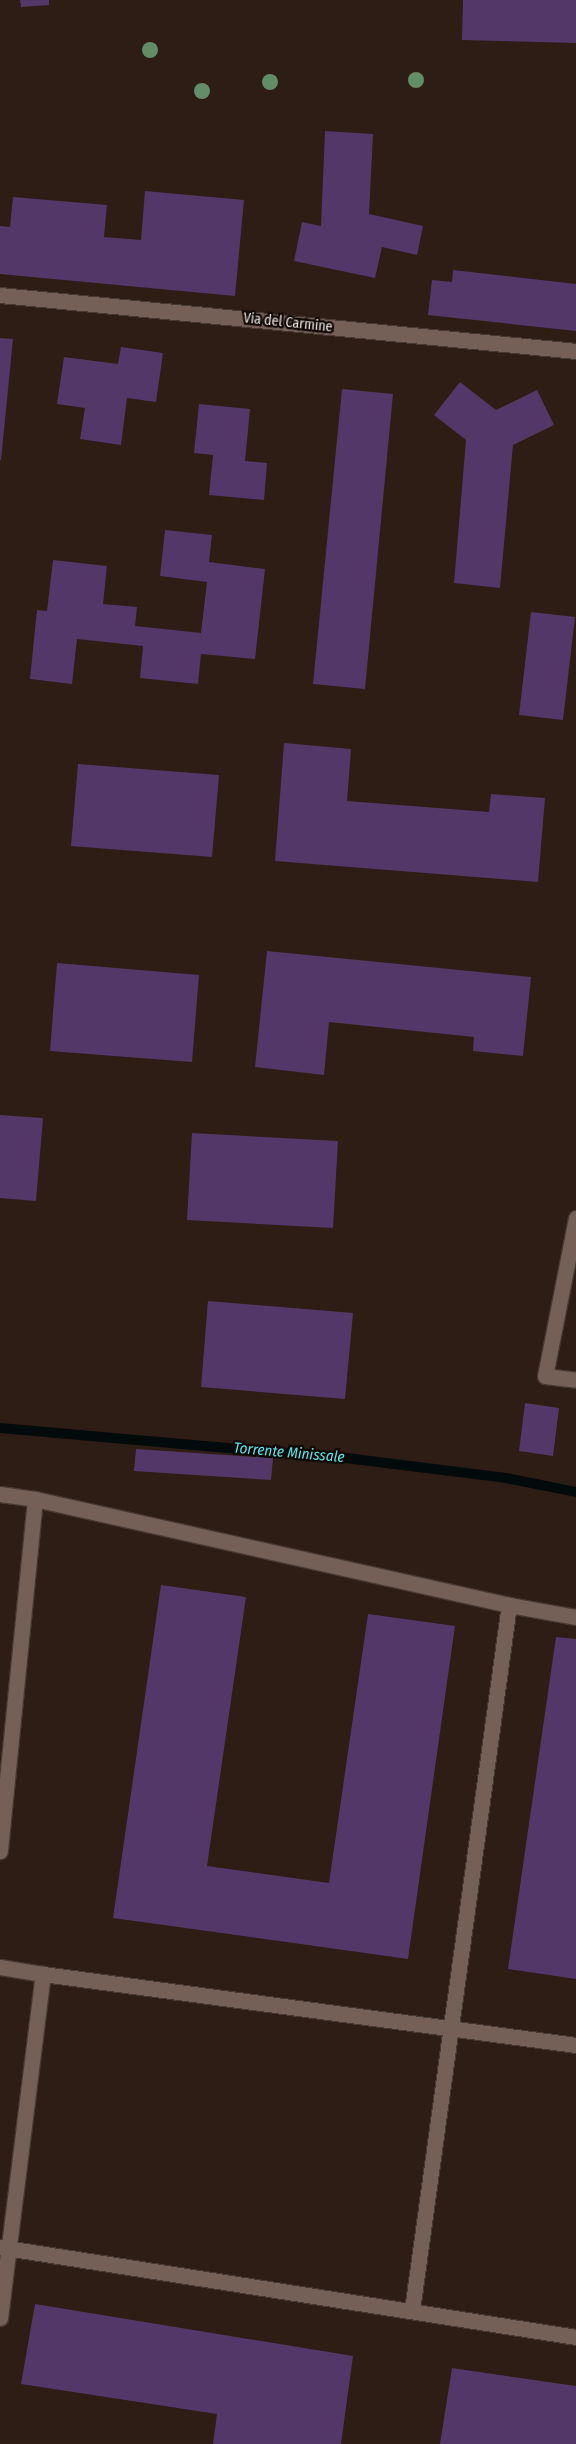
<!DOCTYPE html>
<html>
<head>
<meta charset="utf-8">
<style>
  body { margin:0 }
  #map { position:relative; width:576px; height:2444px; overflow:hidden; background:#2d1d14; font-family:"Fira Sans Condensed",sans-serif }
  div>[style] { position:absolute }
  .stream>* { height:10px; margin:-5px; padding:0 5px; transform-origin:5px; border-radius:5px; background:#020a0b }
  .building>* { inset:0; background:#533768 }
  .roads { filter:drop-shadow(1px 0 #463833) drop-shadow(-1px 0 #463833) drop-shadow(0 1px #463833) drop-shadow(0 -1px #463833) }
  .minor>* { height:15px; margin:-7.5px; padding:0 7.5px; transform-origin:7.5px; border-radius:7.5px; background:#746056 }
  .trees>* { width:16px; height:16px; margin:-8px; border-radius:50%; background:#638c69 }
  span { translate:-50% -50%; white-space:nowrap; text-align:center; line-height:1.15; -webkit-text-stroke:4.5px #100906; paint-order:stroke }
  .street-label { font-size:14px; color:#f2e6e0 }
  .water-label { font-size:15px; color:#5de5ec; font-style:italic }
</style>
</head>
<body>
<div id="map">
  <div class="stream">
    <i style="left:0;top:1428px;width:347px;rotate:5deg"></i>
    <i style="left:346px;top:1458px;width:161px;rotate:7.1deg"></i>
    <i style="left:506px;top:1478px;width:71px;rotate:11.3deg"></i>
  </div>
  <div class="building">
    <i style="clip-path:polygon(20px 0,49px 0,49px 5px,21px 7px)"></i>
    <i style="clip-path:polygon(463px 0,576px 0,576px 43px,462px 40px)"></i>
    <i style="clip-path:polygon(325px 131px,373px 134px,369px 214px,423px 226px,417px 255px,382px 247px,375px 278px,294px 261px,302px 222px,321px 226px)"></i>
    <i style="clip-path:polygon(145px 191px,244px 200px,235px 296px,0 274px,0 226px,10px 227px,13px 197px,107px 205px,104px 237px,141px 240px)"></i>
    <i style="clip-path:polygon(453px 270px,576px 284px,576px 331px,428px 315px,432px 280px,452px 282px)"></i>
    <i style="clip-path:polygon(0 338px,13px 339px,1px 460px,0 460px)"></i>
    <i style="clip-path:polygon(121px 347px,163px 353px,156px 402px,127px 398px,121px 445px,80px 439px,85px 408px,57px 404px,64px 357px,118px 364px)"></i>
    <i style="clip-path:polygon(460px 382px,496px 410px,537px 390px,554px 425px,513px 445px,500px 588px,454px 583px,466px 440px,434px 415px)"></i>
    <i style="clip-path:polygon(342px 389px,393px 394px,365px 689px,313px 684px)"></i>
    <i style="clip-path:polygon(199px 404px,250px 409px,245px 461px,267px 463px,264px 500px,209px 495px,213px 455px,194px 453px)"></i>
    <i style="clip-path:polygon(165px 530px,212px 535px,209px 562px,265px 569px,255px 659px,201px 654px,198px 684px,140px 678px,143px 646px,77px 639px,72px 684px,30px 679px,37px 610px,47px 611px,53px 560px,107px 566px,103px 604px,137px 607px,135px 626px,201px 633px,207px 582px,160px 576px)"></i>
    <i style="clip-path:polygon(531px 612px,575px 617px,563px 720px,519px 715px)"></i>
    <i style="clip-path:polygon(284px 743px,351px 749px,347px 801px,489px 812px,491px 794px,545px 798px,538px 882px,275px 861px)"></i>
    <i style="clip-path:polygon(78px 764px,219px 775px,212px 857px,71px 846px)"></i>
    <i style="clip-path:polygon(267px 951px,531px 977px,523px 1056px,473px 1051px,474px 1037px,329px 1022px,324px 1075px,255px 1067px)"></i>
    <i style="clip-path:polygon(57px 963px,199px 975px,192px 1062px,50px 1051px)"></i>
    <i style="clip-path:polygon(0 1115px,43px 1118px,36px 1201px,0 1198px)"></i>
    <i style="clip-path:polygon(192px 1133px,338px 1141px,333px 1228px,187px 1220px)"></i>
    <i style="clip-path:polygon(208px 1301px,353px 1313px,345px 1399px,201px 1387px)"></i>
    <i style="clip-path:polygon(525px 1403px,559px 1408px,553px 1456px,519px 1451px)"></i>
    <i style="clip-path:polygon(136px 1449px,273px 1458px,271px 1480px,134px 1471px)"></i>
    <i style="clip-path:polygon(161px 1585px,246px 1597px,207px 1866px,329px 1883px,368px 1614px,455px 1626px,408px 1959px,113px 1918px)"></i>
    <i style="clip-path:polygon(556px 1637px,576px 1639px,576px 1979px,508px 1969px)"></i>
    <i style="clip-path:polygon(35px 2304px,353px 2356px,341px 2444px,213px 2444px,217px 2414px,21px 2384px)"></i>
    <i style="clip-path:polygon(452px 2368px,576px 2386px,576px 2444px,440px 2444px)"></i>
  </div>
  <div class="roads">
    <div class="minor">
      <i style="left:0;top:295px;width:579px;rotate:5.55deg"></i>
      <i style="left:576px;top:1218px;width:161px;rotate:101.1deg"></i>
      <i style="left:545px;top:1376px;width:31px;rotate:7deg"></i>
      <i style="left:0;top:1494px;width:35px;rotate:8deg"></i>
      <i style="left:35px;top:1499px;width:354px;rotate:95.7deg"></i>
      <i style="left:35px;top:1499px;width:486px;rotate:12.6deg"></i>
      <i style="left:0;top:1967px;width:44px;rotate:9.2deg"></i>
      <i style="left:0;top:2247px;width:583px;rotate:8.88deg"></i>
      <i style="left:412px;top:2310px;width:712px;rotate:-82.17deg"></i>
      <i style="left:509px;top:1605px;width:68px;rotate:10.2deg"></i>
      <i style="left:0;top:2318px;width:347px;rotate:-82.9deg"></i>
      <i style="left:43px;top:1974px;width:538px;rotate:7.59deg"></i>
    </div>
  </div>
  <div class="trees">
    <i style="left:150px;top:50px"></i>
    <i style="left:416px;top:80px"></i>
    <i style="left:270px;top:82px"></i>
    <i style="left:202px;top:91px"></i>
  </div>
  <div class="street-label">
    <span style="left:288px;top:323px;rotate:6deg">Via del Carmine</span>
  </div>
  <div class="water-label">
    <span style="left:289px;top:1453px;rotate:5deg">Torrente Minissale</span>
  </div>
</div>
</body>
</html>
